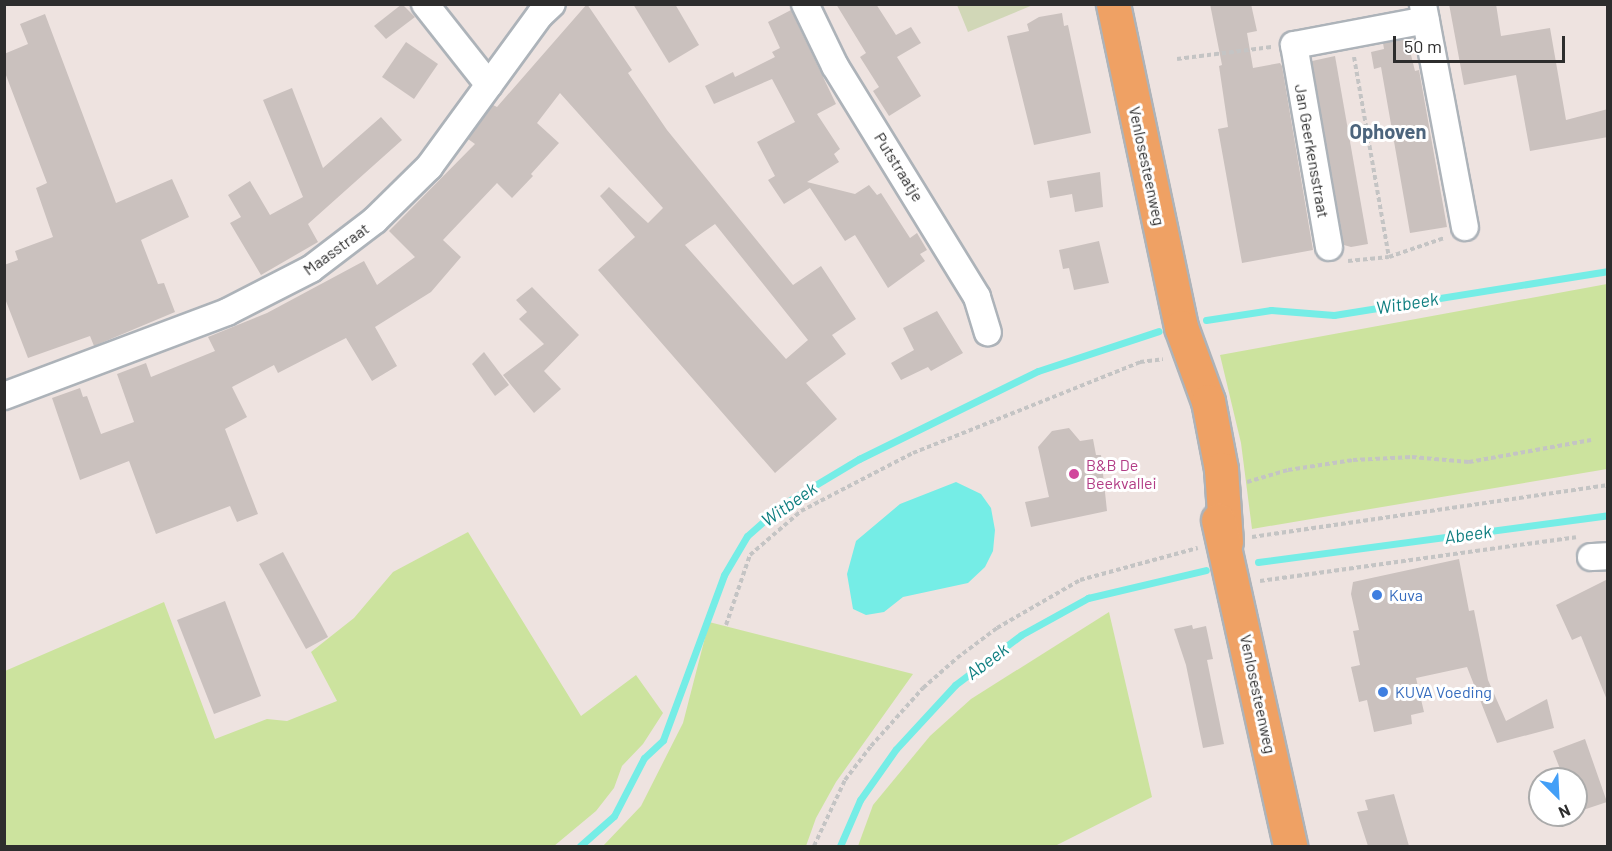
<!DOCTYPE html>
<html>
<head>
<meta charset="utf-8">
<style>
  body { margin:0 }
  #map { position:relative; width:1612px; height:851px; overflow:hidden; background:#eee3e0; font-family:Barlow,sans-serif }
  div>[style] { position:absolute }
  .green>* { inset:0; background:#cce39e }
  .cemetery>* { inset:0; background:#d1d7b7 }
  .water>* { inset:0; background:#75ede6 }
  .stream>* { height:7px; margin:-3.5px; padding:0 3.5px; transform-origin:3.5px; border-radius:3.5px; background:#75ede6 }
  .building>* { inset:0; background:#cac1be }
  .path>* { height:4px; margin-top:-2px; transform-origin:0; background:repeating-linear-gradient(90deg,#c4c4c4 0 4.5px,transparent 0 7.5px) }
  .roads { filter:drop-shadow(2px 0 #adb3b9) drop-shadow(-2px 0 #adb3b9) drop-shadow(0 2px #adb3b9) drop-shadow(0 -2px #adb3b9) }
  .minor>* { height:26px; margin:-13px; padding:0 13px; transform-origin:13px; border-radius:13px; background:#fff }
  .major>* { height:33px; margin:-16.5px; padding:0 16.5px; transform-origin:16.5px; border-radius:16.5px; background:#efa164 }
  .dots>* { width:16px; height:16px; translate:-50% -50%; box-sizing:border-box; border:3px solid #fff; border-radius:50% }
  span { translate:-50% -50%; white-space:nowrap; text-align:center; line-height:1.15; -webkit-text-stroke:6px #fff; paint-order:stroke }
  .street-label { font-size:16px; color:#2d2d2d }
  .hotel-label { font-size:16px; color:#b23c85 }
  .left { translate:0 -50%; text-align:left }
  .shop-label { font-size:16px; color:#366cbe }
  .water-label { font-size:18px; color:#107f81; font-style:italic }
  .quarter-label { font-size:20px; color:#4d657d; font-weight:700 }
  .frame { position:absolute; inset:0; border:6px solid #2d2d2d; pointer-events:none }
  .north { position:absolute; left:1528px; top:767px; width:60px; height:60px; box-sizing:border-box; background:#fff; border:2px solid #ababab; border-radius:50%; rotate:156deg; font-size:16px; font-weight:700; line-height:24px; text-align:center; color:#2d2d2d }
  .north::after { content:''; display:block; margin:auto; width:21px; height:27px; background:#439ff7; clip-path:polygon(50% 0,100% 100%,50% 72%,0 100%) }
  .scale { position:absolute; left:1393px; top:36px; width:172px; height:27px; box-sizing:border-box; border:3px solid #2d2d2d; border-top:0; padding-left:8px; font-size:18px; line-height:21px; white-space:nowrap; color:#2d2d2d; -webkit-text-stroke:4px #fff; paint-order:stroke }
</style>
</head>
<body>
<div id="map">
  <div class="green">
    <i style="clip-path:polygon(1607px 284px,1607px 469px,1252px 529px,1241px 443px,1220px 355px)"></i>
    <i style="clip-path:polygon(468px 532px,581px 716px,636px 675px,663px 713px,643px 744px,622px 766px,614px 788px,596px 811px,554px 846px,5px 846px,5px 671px,164px 602px,215px 739px,267px 719px,287px 721px,337px 701px,311px 652px,354px 618px,393px 572px)"></i>
    <i style="clip-path:polygon(1109px 612px,1152px 797px,1055px 846px,858px 846px,873px 805px,930px 736px,971px 699px)"></i>
    <i style="clip-path:polygon(709px 622px,913px 674px,836px 782px,816px 818px,806px 846px,603px 846px,641px 806px,683px 723px)"></i>
  </div>
  <div class="cemetery">
    <i style="clip-path:polygon(957px 5px,957px 4px,1033px 5px,968px 32px)"></i>
  </div>
  <div class="water">
    <i style="clip-path:polygon(956px 482px,981px 494px,991px 508px,995px 530px,993px 551px,985px 567px,968px 583px,903px 597px,884px 612px,866px 615px,853px 609px,847px 574px,856px 541px,900px 504px)"></i>
  </div>
  <div class="stream">
    <i style="left:1206px;top:320px;width:66px;rotate:-8.7deg"></i>
    <i style="left:1271px;top:310px;width:63px;rotate:4.5deg"></i>
    <i style="left:1334px;top:315px;width:278px;rotate:-9.1deg"></i>
    <i style="left:1258px;top:562px;width:353px;rotate:-7.6deg"></i>
    <i style="left:580px;top:846px;width:45px;rotate:-41.4deg"></i>
    <i style="left:614px;top:816px;width:65px;rotate:-62.7deg"></i>
    <i style="left:644px;top:758px;width:26px;rotate:-43deg"></i>
    <i style="left:663px;top:740px;width:176px;rotate:-69.7deg"></i>
    <i style="left:724px;top:575px;width:45px;rotate:-59.5deg"></i>
    <i style="left:747px;top:536px;width:47px;rotate:-41.5deg"></i>
    <i style="left:782px;top:505px;width:90px;rotate:-30.9deg"></i>
    <i style="left:859px;top:459px;width:199px;rotate:-26.2deg"></i>
    <i style="left:1038px;top:371px;width:127px;rotate:-18.3deg"></i>
    <i style="left:840px;top:846px;width:50px;rotate:-66.5deg"></i>
    <i style="left:860px;top:800px;width:62px;rotate:-54.8deg"></i>
    <i style="left:896px;top:749px;width:87px;rotate:-47.3deg"></i>
    <i style="left:955px;top:685px;width:83px;rotate:-37.1deg"></i>
    <i style="left:1021px;top:635px;width:77px;rotate:-28.9deg"></i>
    <i style="left:1088px;top:598px;width:121px;rotate:-13.3deg"></i>
  </div>
  <div class="building">
    <i style="clip-path:polygon(402px 4px,415px 17px,386px 39px,374px 26px)"></i>
    <i style="clip-path:polygon(evenodd,587px 4px,632px 70px,628px 73px,667px 130px,793px 285px,821px 266px,856px 319px,832px 335px,846px 354px,806px 383px,837px 419px,775px 473px,598px 270px,635px 237px,600px 196px,609px 187px,648px 223px,663px 208px,560px 93px,537px 123px,559px 143px,531px 174px,533px 176px,512px 198px,497px 183px,443px 240px,461px 257px,431px 292px,375px 327px,397px 366px,372px 381px,346px 338px,278px 373px,274px 365px,232px 387px,247px 417px,225px 429px,258px 514px,237px 522px,230px 506px,156px 534px,129px 461px,80px 480px,52px 398px,80px 388px,83px 397px,87px 396px,101px 434px,134px 422px,117px 374px,146px 363px,151px 377px,215px 351px,208px 337px,267px 313px,364px 261px,377px 285px,415px 257px,389px 231px,475px 144px,468px 139px,493px 105px,497px 107px,587px 4px,715px 224px,808px 340px,786px 359px,685px 245px,715px 224px)"></i>
    <i style="clip-path:polygon(633px 4px,675px 4px,699px 45px,669px 63px)"></i>
    <i style="clip-path:polygon(836px 4px,876px 4px,896px 35px,911px 27px,921px 43px,897px 57px,921px 96px,889px 116px,873px 91px,879px 87px,860px 57px,866px 53px)"></i>
    <i style="clip-path:polygon(1210px 4px,1251px 4px,1257px 31px,1247px 33px,1253px 68px,1280px 63px,1282px 66px,1313px 250px,1242px 263px,1218px 129px,1228px 127px,1219px 66px,1222px 65px)"></i>
    <i style="clip-path:polygon(1449px 4px,1496px 4px,1501px 36px,1550px 28px,1566px 120px,1608px 109px,1608px 137px,1530px 151px,1516px 75px,1464px 85px)"></i>
    <i style="clip-path:polygon(791px 10px,836px 104px,817px 114px,840px 149px,834px 154px,839px 162px,807px 182px,855px 194px,869px 185px,877px 195px,881px 193px,910px 238px,917px 233px,927px 250px,920px 254px,925px 261px,888px 288px,855px 235px,845px 241px,810px 188px,784px 204px,768px 180px,775px 176px,757px 142px,795px 122px,772px 79px,714px 104px,705px 86px,733px 72px,735px 77px,775px 57px,772px 52px,780px 48px,768px 22px)"></i>
    <i style="clip-path:polygon(1062px 13px,1064px 26px,1068px 25px,1091px 133px,1034px 145px,1007px 36px,1029px 31px,1027px 24px,1039px 17px)"></i>
    <i style="clip-path:polygon(45px 14px,116px 203px,172px 179px,189px 217px,141px 240px,158px 284px,164px 283px,175px 312px,94px 346px,90px 336px,28px 358px,4px 296px,4px 265px,18px 260px,15px 251px,53px 237px,36px 188px,47px 183px,4px 70px,4px 54px,28px 44px,20px 24px)"></i>
    <i style="clip-path:polygon(1407px 39px,1415px 71px,1419px 70px,1447px 227px,1410px 233px,1381px 67px,1374px 69px,1371px 52px,1384px 49px,1383px 43px)"></i>
    <i style="clip-path:polygon(406px 42px,438px 64px,414px 99px,382px 77px)"></i>
    <i style="clip-path:polygon(1335px 56px,1368px 244px,1351px 247px,1344px 245px,1312px 61px)"></i>
    <i style="clip-path:polygon(292px 88px,323px 168px,381px 117px,402px 140px,308px 224px,318px 242px,261px 275px,230px 223px,241px 217px,228px 195px,250px 181px,270px 215px,303px 197px,263px 100px)"></i>
    <i style="clip-path:polygon(1100px 172px,1103px 207px,1075px 212px,1072px 194px,1050px 198px,1047px 181px)"></i>
    <i style="clip-path:polygon(1099px 241px,1109px 283px,1074px 290px,1069px 268px,1063px 269px,1059px 250px)"></i>
    <i style="clip-path:polygon(532px 287px,579px 335px,544px 371px,561px 389px,534px 413px,503px 375px,544px 344px,519px 319px,527px 312px,516px 300px)"></i>
    <i style="clip-path:polygon(937px 311px,963px 353px,931px 371px,928px 367px,901px 380px,891px 363px,914px 350px,903px 328px)"></i>
    <i style="clip-path:polygon(484px 352px,509px 385px,495px 396px,472px 364px)"></i>
    <i style="clip-path:polygon(1069px 428px,1080px 441px,1093px 439px,1096px 455px,1101px 455px,1107px 511px,1031px 527px,1025px 502px,1049px 497px,1038px 447px,1052px 431px)"></i>
    <i style="clip-path:polygon(283px 552px,328px 637px,306px 649px,259px 564px)"></i>
    <i style="clip-path:polygon(1459px 559px,1469px 611px,1474px 610px,1488px 680px,1506px 721px,1547px 699px,1554px 728px,1497px 743px,1467px 667px,1416px 678px,1424px 712px,1411px 715px,1412px 724px,1374px 732px,1367px 700px,1359px 702px,1351px 667px,1360px 665px,1353px 631px,1359px 630px,1351px 594px,1353px 582px)"></i>
    <i style="clip-path:polygon(1608px 579px,1608px 700px,1607px 700px,1581px 636px,1572px 640px,1556px 605px)"></i>
    <i style="clip-path:polygon(225px 601px,261px 696px,214px 714px,177px 620px)"></i>
    <i style="clip-path:polygon(1192px 625px,1193px 629px,1206px 626px,1213px 659px,1207px 660px,1224px 744px,1203px 748px,1186px 665px,1174px 629px)"></i>
    <i style="clip-path:polygon(1585px 739px,1607px 802px,1583px 810px,1576px 779px,1564px 779px,1553px 751px)"></i>
    <i style="clip-path:polygon(1394px 794px,1409px 846px,1368px 846px,1357px 812px,1368px 810px,1365px 800px)"></i>
  </div>
  <div class="path">
    <i style="left:1354px;top:57px;width:203px;rotate:80.1deg"></i>
    <i style="left:1177px;top:59px;width:95px;rotate:-7.3deg"></i>
    <i style="left:1348px;top:261px;width:41px;rotate:-5.6deg"></i>
    <i style="left:1389px;top:257px;width:58px;rotate:-19.1deg"></i>
    <i style="left:1247px;top:482px;width:43px;rotate:-16.3deg"></i>
    <i style="left:1288px;top:470px;width:66px;rotate:-8.7deg"></i>
    <i style="left:1353px;top:460px;width:59px;rotate:-2.9deg"></i>
    <i style="left:1412px;top:457px;width:57px;rotate:5deg"></i>
    <i style="left:1469px;top:462px;width:124px;rotate:-10.2deg"></i>
    <i style="left:1252px;top:537px;width:360px;rotate:-8.3deg"></i>
    <i style="left:1260px;top:581px;width:319px;rotate:-7.9deg"></i>
    <i style="left:726px;top:625px;width:74px;rotate:-71.1deg"></i>
    <i style="left:750px;top:555px;width:67px;rotate:-40.8deg"></i>
    <i style="left:801px;top:511px;width:126px;rotate:-27.4deg"></i>
    <i style="left:913px;top:453px;width:245px;rotate:-21.8deg"></i>
    <i style="left:1140px;top:362px;width:23px;rotate:-7deg"></i>
    <i style="left:814px;top:846px;width:73px;rotate:-64.8deg"></i>
    <i style="left:845px;top:780px;width:43px;rotate:-52.6deg"></i>
    <i style="left:871px;top:746px;width:78px;rotate:-48.1deg"></i>
    <i style="left:923px;top:688px;width:45px;rotate:-41.4deg"></i>
    <i style="left:957px;top:658px;width:50px;rotate:-36.9deg"></i>
    <i style="left:997px;top:628px;width:96px;rotate:-30deg"></i>
    <i style="left:1080px;top:580px;width:122px;rotate:-15.2deg"></i>
  </div>
  <div class="roads">
    <div class="minor">
      <i style="left:425px;top:4px;width:103px;rotate:51.7deg"></i>
      <i style="left:805px;top:4px;width:69px;rotate:64.2deg"></i>
      <i style="left:835px;top:66px;width:271px;rotate:58.4deg"></i>
      <i style="left:977px;top:297px;width:37px;rotate:73deg"></i>
      <i style="left:1423px;top:5px;width:226px;rotate:79.3deg"></i>
      <i style="left:1329px;top:247px;width:205px;rotate:-99.8deg"></i>
      <i style="left:1294px;top:45px;width:134px;rotate:-10.7deg"></i>
      <i style="left:4px;top:396px;width:238px;rotate:-20.6deg"></i>
      <i style="left:227px;top:312px;width:94px;rotate:-27.1deg"></i>
      <i style="left:311px;top:269px;width:81px;rotate:-37.4deg"></i>
      <i style="left:375px;top:220px;width:76px;rotate:-44.5deg"></i>
      <i style="left:429px;top:167px;width:188px;rotate:-53.9deg"></i>
      <i style="left:540px;top:15px;width:16px;rotate:-43deg"></i>
      <i style="left:1591px;top:557px;width:17px;rotate:-3deg"></i>
    </div>
    <div class="major">
      <i style="left:1113px;top:4px;width:330px;rotate:78.1deg"></i>
      <i style="left:1181px;top:327px;width:79px;rotate:70deg"></i>
      <i style="left:1208px;top:401px;width:69px;rotate:79.2deg"></i>
      <i style="left:1221px;top:469px;width:73px;rotate:86.1deg"></i>
      <i style="left:1218px;top:520px;width:334px;rotate:77.5deg"></i>
    </div>
  </div>
  <div class="dots">
    <i style="left:1074px;top:474px;background:#d1479c"></i>
    <i style="left:1377px;top:595px;background:#3f7fe0"></i>
    <i style="left:1383px;top:692px;background:#3f7fe0"></i>
  </div>
  <div class="street-label">
    <span style="left:1312px;top:151px;rotate:80deg">Jan Geerkensstraat</span>
    <span style="left:1147px;top:166px;rotate:78deg">Venlosesteenweg</span>
    <span style="left:899px;top:167px;rotate:58deg">Putstraatje</span>
    <span style="left:336px;top:249px;rotate:-36deg">Maasstraat</span>
    <span style="left:1258px;top:694px;rotate:78deg">Venlosesteenweg</span>
  </div>
  <div class="hotel-label">
    <span class="left" style="left:1086px;top:474px">B&amp;B De<br>Beekvallei</span>
  </div>
  <div class="shop-label">
    <span class="left" style="left:1389px;top:595px">Kuva</span>
    <span class="left" style="left:1395px;top:692px">KUVA Voeding</span>
  </div>
  <div class="water-label">
    <span style="left:1407px;top:303px;rotate:-9deg">Witbeek</span>
    <span style="left:789px;top:504px;rotate:-35deg">Witbeek</span>
    <span style="left:1468px;top:534px;rotate:-8deg">Abeek</span>
    <span style="left:987px;top:661px;rotate:-37deg">Abeek</span>
  </div>
  <div class="quarter-label">
    <span style="left:1388px;top:131px">Ophoven</span>
  </div>
  <div class="frame"></div>
  <div class="north">N</div>
  <div class="scale">50 m</div>
</div>
</body>
</html>
